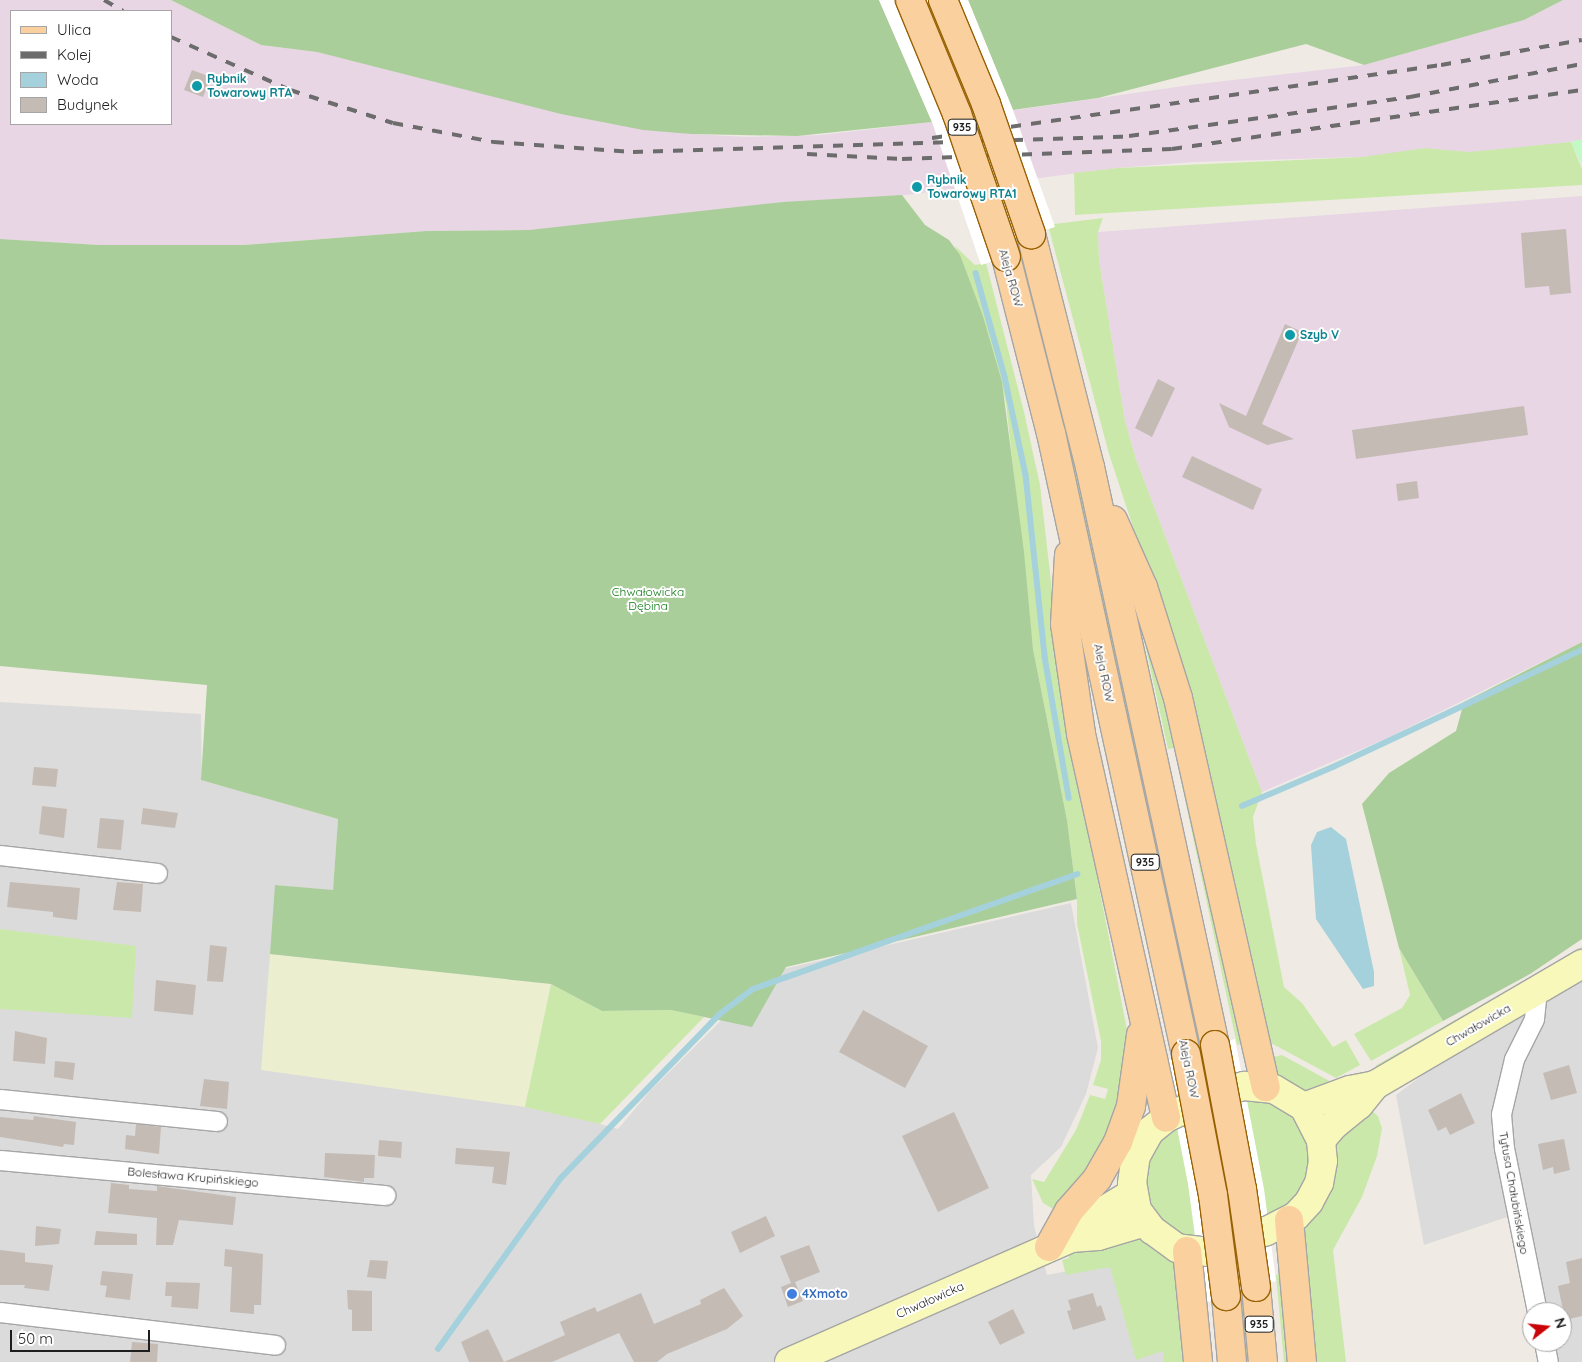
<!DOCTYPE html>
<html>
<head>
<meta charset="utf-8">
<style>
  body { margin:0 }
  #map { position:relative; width:1582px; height:1362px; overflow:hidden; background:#efebe4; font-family:Quicksand,sans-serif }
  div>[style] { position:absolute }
  .residential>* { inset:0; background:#dcdbdb }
  .industrial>* { inset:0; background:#e8d6e5 }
  .farmland>* { inset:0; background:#eceed0 }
  .grass>* { inset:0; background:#cbe8ab }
  .forest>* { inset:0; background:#aace9a }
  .park>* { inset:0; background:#c2f9c5 }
  .water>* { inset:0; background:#a5d1dc }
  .pier>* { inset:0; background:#fff }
  .stream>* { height:5.5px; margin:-2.75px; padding:0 2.75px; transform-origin:2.75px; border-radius:2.75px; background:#a5d1dc }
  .building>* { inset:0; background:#c4bbb4 }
  .roads { filter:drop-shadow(1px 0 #a5a5a5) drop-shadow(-1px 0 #a5a5a5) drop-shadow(0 1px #a5a5a5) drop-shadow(0 -1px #a5a5a5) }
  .minor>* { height:19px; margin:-9.5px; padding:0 9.5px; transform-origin:9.5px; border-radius:9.5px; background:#fff }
  .secondary>* { height:28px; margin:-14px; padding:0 14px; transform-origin:14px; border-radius:14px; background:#f7f8b9 }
  .primary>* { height:28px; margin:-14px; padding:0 14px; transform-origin:14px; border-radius:14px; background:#fad09e }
  .rail>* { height:4px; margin-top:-2px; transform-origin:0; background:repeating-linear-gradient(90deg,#6c6c6c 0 10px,transparent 0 20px) }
  .bridges { filter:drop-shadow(1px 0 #966102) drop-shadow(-1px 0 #966102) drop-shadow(0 1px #966102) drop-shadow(0 -1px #966102) }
  .primary-bridge>* { height:28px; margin:-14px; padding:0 14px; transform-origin:14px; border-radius:14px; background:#fad09e }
  .dots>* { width:14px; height:14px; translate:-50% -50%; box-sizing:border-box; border:2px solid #fff; border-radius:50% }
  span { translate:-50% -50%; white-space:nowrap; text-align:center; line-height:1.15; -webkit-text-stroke:4px #fff; paint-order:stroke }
  .shield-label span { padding:1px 4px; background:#fff; border:1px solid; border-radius:4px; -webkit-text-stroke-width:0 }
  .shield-label { font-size:11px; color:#1e1e1e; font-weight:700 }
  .culture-label { font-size:12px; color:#0d838f; font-weight:700 }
  .left { translate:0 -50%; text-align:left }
  .street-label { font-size:12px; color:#1e1e1e }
  .park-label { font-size:12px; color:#0d7b14 }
  .shop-label { font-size:12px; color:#366cbe; font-weight:700 }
  .legend { position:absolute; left:10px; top:10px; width:162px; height:115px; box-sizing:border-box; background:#fff; border:1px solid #a5a5a5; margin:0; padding:6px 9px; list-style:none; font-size:15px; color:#1e1e1e }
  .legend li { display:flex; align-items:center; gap:10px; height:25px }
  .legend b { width:25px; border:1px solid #a5a5a5 }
  .north { position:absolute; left:1522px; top:1302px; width:50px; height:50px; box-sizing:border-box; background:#fff; border:1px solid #a5a5a5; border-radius:50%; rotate:74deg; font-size:14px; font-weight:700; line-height:20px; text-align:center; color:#1e1e1e }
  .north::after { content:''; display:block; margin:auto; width:18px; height:22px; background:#c90308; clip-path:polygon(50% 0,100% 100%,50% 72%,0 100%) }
  .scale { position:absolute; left:10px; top:1330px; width:140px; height:22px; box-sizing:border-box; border:2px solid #1e1e1e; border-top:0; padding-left:6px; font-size:15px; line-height:18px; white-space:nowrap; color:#1e1e1e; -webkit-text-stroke:4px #fff; paint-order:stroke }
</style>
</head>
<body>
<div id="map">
  <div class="residential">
    <i style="clip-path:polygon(0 702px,201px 714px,202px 780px,338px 819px,333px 891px,275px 885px,550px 1110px,618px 1129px,650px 1091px,770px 972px,1071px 903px,1098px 1048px,1086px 1094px,1061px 1147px,1031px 1175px,1034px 1226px,1047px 1275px,1110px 1263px,1181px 1362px,0 1362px)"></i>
    <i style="clip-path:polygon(1582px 955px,1582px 1362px,1558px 1362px,1553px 1342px,1562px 1342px,1562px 1312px,1546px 1312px,1522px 1212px,1424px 1245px,1396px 1095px)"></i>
  </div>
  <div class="industrial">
    <i style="clip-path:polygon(evenodd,0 0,171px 0,261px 45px,317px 52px,606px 123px,691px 134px,748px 137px,820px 135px,932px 122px,1190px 85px,1364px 65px,1524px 20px,1563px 0,1582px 0,1582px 140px,1515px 150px,1427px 155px,1194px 162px,1118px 168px,890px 197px,529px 230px,426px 231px,244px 245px,99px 245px,0 239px,0 0,11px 11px,171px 11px,171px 124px,11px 124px,11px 11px)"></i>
    <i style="clip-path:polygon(1582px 196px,1582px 642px,1385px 739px,1262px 792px,1136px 459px,1125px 421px,1099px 260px,1098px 232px)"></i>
  </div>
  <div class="farmland">
    <i style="clip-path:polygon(270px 954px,551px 984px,525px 1107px,261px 1070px)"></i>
  </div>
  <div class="grass">
    <i style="clip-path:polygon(1571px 142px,1582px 169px,1582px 185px,1075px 215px,1074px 173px,1118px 168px,1362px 157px,1425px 148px,1469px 152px)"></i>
    <i style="clip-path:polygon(1103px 218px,1098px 232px,1099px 260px,1125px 421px,1136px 459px,1262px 792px,1253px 817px,1256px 844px,1284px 987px,1302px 1003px,1333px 1047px,1346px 1040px,1360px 1065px,1336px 1078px,1267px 1041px,1171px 642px,1109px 454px,1049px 229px,1054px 224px)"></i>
    <i style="clip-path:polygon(1012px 219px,1064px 407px,1203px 1046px,1196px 1049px,1017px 256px)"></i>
    <i style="clip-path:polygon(955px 246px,975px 265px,986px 263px,1024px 412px,1040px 485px,1057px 634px,1098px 882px,1130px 1045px,1114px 1119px,1093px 1162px,1053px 1209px,1043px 1203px,1032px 1179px,1044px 1182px,1076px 1130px,1090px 1095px,1105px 1099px,1108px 1089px,1093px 1085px,1101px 1060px,1101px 1041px,1077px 924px,1077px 899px,1067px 820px,1033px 649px,1006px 403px,983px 316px)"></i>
    <i style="clip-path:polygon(1133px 590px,1156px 651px,1247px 1042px,1237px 1045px,1174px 748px,1168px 749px)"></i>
    <i style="clip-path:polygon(0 929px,136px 946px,132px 1018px,0 1009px)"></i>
    <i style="clip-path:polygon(1582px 947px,1582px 953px,1382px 1069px,1375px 1066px)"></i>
    <i style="clip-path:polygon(1399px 948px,1443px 1021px,1371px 1061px,1354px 1034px,1402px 1008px,1410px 995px)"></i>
    <i style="clip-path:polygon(551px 984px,602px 1011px,671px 1010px,704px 1017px,600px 1124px,525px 1107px)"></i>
    <i style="clip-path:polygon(1282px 1055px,1335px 1084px,1362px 1072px,1360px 1079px,1308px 1096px,1278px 1077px,1269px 1058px)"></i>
    <i style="clip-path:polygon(1261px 1098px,1286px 1109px,1300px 1123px,1309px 1141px,1310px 1169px,1298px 1196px,1282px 1210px,1199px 1240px,1184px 1237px,1162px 1223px,1148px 1202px,1144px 1184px,1151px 1151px,1166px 1132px,1226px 1102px)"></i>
    <i style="clip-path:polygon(1372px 1111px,1378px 1116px,1382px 1128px,1377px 1156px,1362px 1197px,1333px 1250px,1346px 1362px,1312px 1362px,1300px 1233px,1334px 1141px)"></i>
    <i style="clip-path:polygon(1136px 1234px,1173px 1259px,1176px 1265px,1188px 1362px,1164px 1362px,1163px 1351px,1136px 1360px,1110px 1267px,1066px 1275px,1062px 1260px,1069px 1258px,1067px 1252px)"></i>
    <i style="clip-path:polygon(1287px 1272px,1295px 1362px,1284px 1362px,1276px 1275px)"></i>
    <i style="clip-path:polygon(1244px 1293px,1250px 1362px,1243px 1362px,1238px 1295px)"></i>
  </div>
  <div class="forest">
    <i style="clip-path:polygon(171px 0,879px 0,932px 122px,797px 136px,691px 134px,643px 130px,561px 114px,317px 52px,261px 45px)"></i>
    <i style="clip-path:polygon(968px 0,1563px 0,1524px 20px,1364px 65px,1306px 44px,1098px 98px,1013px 110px)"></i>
    <i style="clip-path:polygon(902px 195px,925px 225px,949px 240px,960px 255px,983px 316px,1002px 382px,1024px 552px,1033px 649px,1067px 820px,1077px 899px,786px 967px,752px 1027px,671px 1010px,602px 1011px,551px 984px,270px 954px,275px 885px,333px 890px,338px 819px,201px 780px,207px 685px,0 666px,0 239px,99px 245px,244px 245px,426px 231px,529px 230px,783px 202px)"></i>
    <i style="clip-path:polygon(1582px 642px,1582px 939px,1530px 974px,1443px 1021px,1399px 948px,1362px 804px,1389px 773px,1456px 731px,1464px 702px)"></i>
  </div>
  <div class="park">
    <i style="clip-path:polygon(1582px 139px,1582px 166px,1571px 142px)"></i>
  </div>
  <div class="water">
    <i style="clip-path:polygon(1331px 827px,1346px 839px,1374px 972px,1374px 986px,1363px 989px,1316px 919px,1311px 845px,1317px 832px)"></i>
  </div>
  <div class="pier">
    <i style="clip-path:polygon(879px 0,968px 0,1013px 110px,1055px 227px,1016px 239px,1020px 253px,981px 265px,932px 122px)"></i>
    <i style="clip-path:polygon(1235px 1039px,1264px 1189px,1276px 1281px,1204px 1303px,1188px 1184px,1164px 1061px)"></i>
  </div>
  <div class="stream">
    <i style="left:976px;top:273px;width:108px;rotate:74.4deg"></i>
    <i style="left:1005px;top:377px;width:100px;rotate:77.9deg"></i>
    <i style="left:1026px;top:475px;width:183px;rotate:84deg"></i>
    <i style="left:1045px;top:657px;width:143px;rotate:80.3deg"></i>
    <i style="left:1242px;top:806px;width:99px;rotate:-23.2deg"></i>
    <i style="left:1333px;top:767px;width:275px;rotate:-25.2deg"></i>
    <i style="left:438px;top:1349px;width:209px;rotate:-54.3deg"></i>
    <i style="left:560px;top:1179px;width:230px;rotate:-45.9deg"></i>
    <i style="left:720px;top:1014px;width:41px;rotate:-37.1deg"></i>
    <i style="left:753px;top:989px;width:344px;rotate:-19.5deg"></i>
  </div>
  <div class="building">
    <i style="clip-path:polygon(192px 70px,211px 77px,203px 97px,184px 90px)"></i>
    <i style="clip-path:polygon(1566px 229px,1571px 293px,1550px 295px,1549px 286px,1525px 288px,1521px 233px)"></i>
    <i style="clip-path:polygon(1285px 324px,1302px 332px,1262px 424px,1294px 439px,1267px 445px,1229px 427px,1219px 403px,1246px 416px)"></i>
    <i style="clip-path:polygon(1158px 379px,1175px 388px,1152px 437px,1135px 428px)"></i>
    <i style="clip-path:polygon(1524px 406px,1528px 435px,1356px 459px,1352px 430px)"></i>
    <i style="clip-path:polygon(1192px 456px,1262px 489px,1253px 510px,1182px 477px)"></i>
    <i style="clip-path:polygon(1417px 481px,1419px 498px,1398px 501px,1396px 484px)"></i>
    <i style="clip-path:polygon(34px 767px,58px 769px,56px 787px,32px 785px)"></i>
    <i style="clip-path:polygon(42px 806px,67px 809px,64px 838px,39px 834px)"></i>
    <i style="clip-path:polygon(143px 808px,178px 813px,175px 828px,141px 824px)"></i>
    <i style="clip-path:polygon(100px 818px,124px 820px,121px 850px,97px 848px)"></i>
    <i style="clip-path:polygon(10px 882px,80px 888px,77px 920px,53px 917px,53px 912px,7px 907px)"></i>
    <i style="clip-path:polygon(117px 882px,143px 884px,141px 912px,113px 910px)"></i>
    <i style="clip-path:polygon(210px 945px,227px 947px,223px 982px,207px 981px)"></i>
    <i style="clip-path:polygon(156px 980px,196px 985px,193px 1015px,154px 1011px)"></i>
    <i style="clip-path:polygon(863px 1010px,928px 1046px,905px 1088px,839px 1052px)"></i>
    <i style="clip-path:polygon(15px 1031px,47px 1038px,45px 1064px,13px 1061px)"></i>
    <i style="clip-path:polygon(55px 1061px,75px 1063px,73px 1080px,54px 1077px)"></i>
    <i style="clip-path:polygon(1569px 1065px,1577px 1093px,1551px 1100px,1543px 1073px)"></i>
    <i style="clip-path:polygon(204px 1079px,229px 1082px,227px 1109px,200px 1106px)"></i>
    <i style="clip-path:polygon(1461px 1093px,1475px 1123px,1450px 1135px,1446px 1127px,1438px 1131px,1428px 1110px)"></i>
    <i style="clip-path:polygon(954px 1112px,989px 1188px,938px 1212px,902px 1136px)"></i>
    <i style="clip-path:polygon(34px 1116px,76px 1122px,74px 1145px,64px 1144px,63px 1147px,0 1137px,0 1117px,33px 1120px)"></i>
    <i style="clip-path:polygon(136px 1124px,161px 1127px,159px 1154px,125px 1149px,126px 1135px,135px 1136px)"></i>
    <i style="clip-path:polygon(1564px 1139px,1570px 1170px,1554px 1174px,1553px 1167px,1543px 1170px,1538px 1144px)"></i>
    <i style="clip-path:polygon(379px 1140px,402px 1142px,401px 1158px,378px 1156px)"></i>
    <i style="clip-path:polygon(456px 1148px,510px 1152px,506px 1185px,492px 1183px,494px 1167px,455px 1164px)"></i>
    <i style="clip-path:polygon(325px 1153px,375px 1155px,374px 1178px,364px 1178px,364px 1182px,324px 1177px)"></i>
    <i style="clip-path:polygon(111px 1183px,129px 1185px,129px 1189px,157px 1191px,157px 1186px,236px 1197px,233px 1225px,179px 1220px,173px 1245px,156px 1245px,157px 1218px,108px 1213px)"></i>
    <i style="clip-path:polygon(766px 1216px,775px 1236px,740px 1253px,731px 1232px)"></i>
    <i style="clip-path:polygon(36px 1226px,61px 1229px,59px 1244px,35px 1246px)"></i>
    <i style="clip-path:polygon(96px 1231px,137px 1234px,137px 1245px,94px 1245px)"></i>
    <i style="clip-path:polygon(809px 1245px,820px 1272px,795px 1282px,803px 1301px,788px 1307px,781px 1287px,791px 1283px,780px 1256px)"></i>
    <i style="clip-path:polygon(225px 1249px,263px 1254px,261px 1305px,254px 1305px,254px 1314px,230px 1312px,232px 1267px,224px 1266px)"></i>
    <i style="clip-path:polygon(0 1250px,25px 1253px,25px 1262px,53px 1265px,49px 1291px,24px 1288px,25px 1285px,0 1285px)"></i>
    <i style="clip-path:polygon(1582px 1258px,1582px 1316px,1565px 1320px,1558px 1286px,1570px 1283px,1566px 1262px)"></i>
    <i style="clip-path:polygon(370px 1260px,388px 1261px,386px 1279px,367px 1277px)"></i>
    <i style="clip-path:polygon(102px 1271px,133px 1274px,130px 1300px,105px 1297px,107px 1286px,100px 1285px)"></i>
    <i style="clip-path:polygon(166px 1282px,200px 1283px,198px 1309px,171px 1307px,172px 1296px,165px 1296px)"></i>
    <i style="clip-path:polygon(724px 1288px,743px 1316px,727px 1329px,667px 1354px,657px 1362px,634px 1362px,619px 1333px,552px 1362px,469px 1362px,461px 1342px,488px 1329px,504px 1362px,565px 1335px,560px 1322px,595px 1307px,597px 1312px,641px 1293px,654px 1324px,701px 1304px,700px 1300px)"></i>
    <i style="clip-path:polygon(347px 1290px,372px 1291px,372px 1331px,352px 1331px,352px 1310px,348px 1309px)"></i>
    <i style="clip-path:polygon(1093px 1293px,1097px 1307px,1101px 1305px,1106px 1320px,1073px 1330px,1067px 1311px,1071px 1310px,1068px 1300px)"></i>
    <i style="clip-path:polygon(1013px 1309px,1025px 1333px,1000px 1345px,988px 1322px)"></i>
    <i style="clip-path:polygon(132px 1342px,158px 1344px,157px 1362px,130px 1362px)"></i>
  </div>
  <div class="roads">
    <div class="minor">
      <i style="left:0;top:855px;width:158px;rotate:6.5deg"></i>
      <i style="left:1537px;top:990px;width:29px;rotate:96deg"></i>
      <i style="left:1534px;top:1019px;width:45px;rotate:116.6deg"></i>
      <i style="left:1514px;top:1059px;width:57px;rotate:103.3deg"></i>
      <i style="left:1501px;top:1114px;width:34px;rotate:85deg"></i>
      <i style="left:1504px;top:1148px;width:167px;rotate:78.6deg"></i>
      <i style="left:0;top:1099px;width:218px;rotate:5.8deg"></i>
      <i style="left:0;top:1160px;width:387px;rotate:5.2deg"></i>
      <i style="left:0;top:1312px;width:277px;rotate:6.8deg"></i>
      <i style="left:1544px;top:1342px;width:20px;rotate:79deg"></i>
    </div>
    <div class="secondary">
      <i style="left:1244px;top:1086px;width:30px;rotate:6deg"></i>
      <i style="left:1274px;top:1089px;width:35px;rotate:31deg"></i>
      <i style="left:1304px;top:1107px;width:37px;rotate:63deg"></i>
      <i style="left:1321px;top:1140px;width:21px;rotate:85deg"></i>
      <i style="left:1323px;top:1161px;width:22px;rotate:100deg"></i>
      <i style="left:1319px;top:1183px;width:21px;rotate:118deg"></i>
      <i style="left:1309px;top:1202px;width:19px;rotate:133deg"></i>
      <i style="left:1296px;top:1216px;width:34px;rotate:153deg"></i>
      <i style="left:1266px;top:1231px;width:61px;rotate:159.8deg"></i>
      <i style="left:1209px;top:1252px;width:32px;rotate:-173deg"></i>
      <i style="left:1177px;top:1248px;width:31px;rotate:-144deg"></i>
      <i style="left:1152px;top:1230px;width:25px;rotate:-127deg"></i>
      <i style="left:1137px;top:1210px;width:27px;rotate:-100deg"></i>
      <i style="left:1132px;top:1183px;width:27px;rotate:-82deg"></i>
      <i style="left:1136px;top:1156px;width:29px;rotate:-61deg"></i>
      <i style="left:1150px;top:1131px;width:21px;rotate:-39deg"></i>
      <i style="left:1166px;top:1118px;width:59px;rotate:-25.3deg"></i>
      <i style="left:1219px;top:1093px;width:26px;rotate:-16deg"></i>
      <i style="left:1304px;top:1107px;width:49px;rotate:-20.3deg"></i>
      <i style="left:1350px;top:1090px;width:25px;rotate:-11deg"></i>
      <i style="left:1375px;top:1085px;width:240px;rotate:-30.3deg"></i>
      <i style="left:1321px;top:1140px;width:20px;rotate:-49deg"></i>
      <i style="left:1334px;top:1125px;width:32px;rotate:-39deg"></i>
      <i style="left:1359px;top:1105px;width:26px;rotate:-51deg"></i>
      <i style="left:1071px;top:1238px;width:27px;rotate:-45deg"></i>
      <i style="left:1090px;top:1219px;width:50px;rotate:-31.2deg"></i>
      <i style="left:789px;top:1362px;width:308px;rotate:-23.7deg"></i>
      <i style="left:1071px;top:1238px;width:27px;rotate:-4deg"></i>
      <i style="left:1098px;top:1236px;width:49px;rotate:-16.6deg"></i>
    </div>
    <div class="primary">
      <i style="left:1031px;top:234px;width:240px;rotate:75.8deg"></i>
      <i style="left:1090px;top:467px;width:591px;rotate:77.8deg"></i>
      <i style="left:1006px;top:257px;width:182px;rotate:75.7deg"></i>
      <i style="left:1051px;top:433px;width:636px;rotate:77.74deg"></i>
      <i style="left:1113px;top:520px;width:73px;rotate:65.9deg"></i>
      <i style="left:1143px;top:587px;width:116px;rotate:72.5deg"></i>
      <i style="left:1178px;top:698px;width:399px;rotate:77.3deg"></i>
      <i style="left:1069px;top:555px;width:69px;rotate:93.3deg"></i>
      <i style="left:1065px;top:624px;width:111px;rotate:81.7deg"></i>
      <i style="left:1081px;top:734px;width:393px;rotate:77.5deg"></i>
      <i style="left:1289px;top:1220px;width:143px;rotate:84.8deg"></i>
      <i style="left:1049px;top:1247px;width:41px;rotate:-60.9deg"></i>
      <i style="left:1069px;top:1211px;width:43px;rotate:-48.8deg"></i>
      <i style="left:1097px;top:1179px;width:43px;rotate:-60.4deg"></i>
      <i style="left:1118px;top:1142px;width:38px;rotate:-70deg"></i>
      <i style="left:1131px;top:1106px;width:72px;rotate:-82deg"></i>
      <i style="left:1187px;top:1251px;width:112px;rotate:84.3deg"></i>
      <i style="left:1256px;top:1287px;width:75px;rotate:84.7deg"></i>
      <i style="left:1226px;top:1296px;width:66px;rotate:84.8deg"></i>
    </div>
  </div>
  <div class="rail">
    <i style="left:104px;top:0;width:22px;rotate:30deg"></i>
    <i style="left:171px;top:37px;width:130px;rotate:24deg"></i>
    <i style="left:290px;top:90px;width:108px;rotate:17.8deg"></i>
    <i style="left:393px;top:123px;width:103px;rotate:10.7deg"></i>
    <i style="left:494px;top:142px;width:139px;rotate:4.1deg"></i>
    <i style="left:633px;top:152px;width:496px;rotate:-1.8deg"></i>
    <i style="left:1129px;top:136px;width:284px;rotate:-7.9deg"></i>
    <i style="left:1410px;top:97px;width:175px;rotate:-10.9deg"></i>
    <i style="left:932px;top:138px;width:514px;rotate:-8.16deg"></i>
    <i style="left:1441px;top:65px;width:143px;rotate:-10.1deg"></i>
    <i style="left:807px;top:154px;width:95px;rotate:3deg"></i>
    <i style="left:902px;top:159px;width:270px;rotate:-2.1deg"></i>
    <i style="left:1172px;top:149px;width:414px;rotate:-8.2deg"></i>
  </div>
  <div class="bridges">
    <div class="primary-bridge">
      <i style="left:910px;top:0;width:123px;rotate:67.6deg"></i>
      <i style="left:957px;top:114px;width:151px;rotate:71.1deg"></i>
      <i style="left:943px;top:0;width:113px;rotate:67.5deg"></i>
      <i style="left:986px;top:104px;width:138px;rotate:70.9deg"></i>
      <i style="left:1215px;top:1045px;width:147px;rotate:79.4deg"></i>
      <i style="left:1242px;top:1189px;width:99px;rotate:81.9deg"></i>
      <i style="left:1186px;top:1054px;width:144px;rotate:79.2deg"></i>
      <i style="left:1213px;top:1195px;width:102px;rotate:82.7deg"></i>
    </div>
  </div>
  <div class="dots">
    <i style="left:197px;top:86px;background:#0f9aa8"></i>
    <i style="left:917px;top:187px;background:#0f9aa8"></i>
    <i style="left:1290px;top:335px;background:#0f9aa8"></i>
    <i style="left:792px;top:1294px;background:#3f7fe0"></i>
  </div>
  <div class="shield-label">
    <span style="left:962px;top:127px">935</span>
    <span style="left:1145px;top:862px">935</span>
    <span style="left:1259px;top:1324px">935</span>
  </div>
  <div class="culture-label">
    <span class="left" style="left:207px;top:86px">Rybnik<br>Towarowy RTA</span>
    <span class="left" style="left:927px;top:187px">Rybnik<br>Towarowy RTA1</span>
    <span class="left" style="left:1300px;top:335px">Szyb V</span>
  </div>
  <div class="street-label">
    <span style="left:1011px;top:278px;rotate:74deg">Aleja ROW</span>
    <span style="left:1104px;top:673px;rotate:78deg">Aleja ROW</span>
    <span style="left:1478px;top:1025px;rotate:-30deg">Chwałowicka</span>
    <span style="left:1189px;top:1069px;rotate:78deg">Aleja ROW</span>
    <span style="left:193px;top:1177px;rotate:5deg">Bolesława Krupińskiego</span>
    <span style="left:1514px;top:1193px;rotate:80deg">Tytusa Chałubińskiego</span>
    <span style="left:930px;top:1300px;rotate:-24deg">Chwałowicka</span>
  </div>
  <div class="park-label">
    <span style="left:648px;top:599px">Chwałowicka<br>Dębina</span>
  </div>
  <div class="shop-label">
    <span class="left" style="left:802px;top:1294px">4Xmoto</span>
  </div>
  <ul class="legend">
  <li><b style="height:6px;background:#fad09e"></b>Ulica</li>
  <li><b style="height:6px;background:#6c6c6c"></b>Kolej</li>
  <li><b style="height:14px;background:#a5d1dc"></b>Woda</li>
  <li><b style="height:14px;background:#c4bbb4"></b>Budynek</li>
  </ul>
  <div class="north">N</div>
  <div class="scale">50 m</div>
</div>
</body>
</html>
